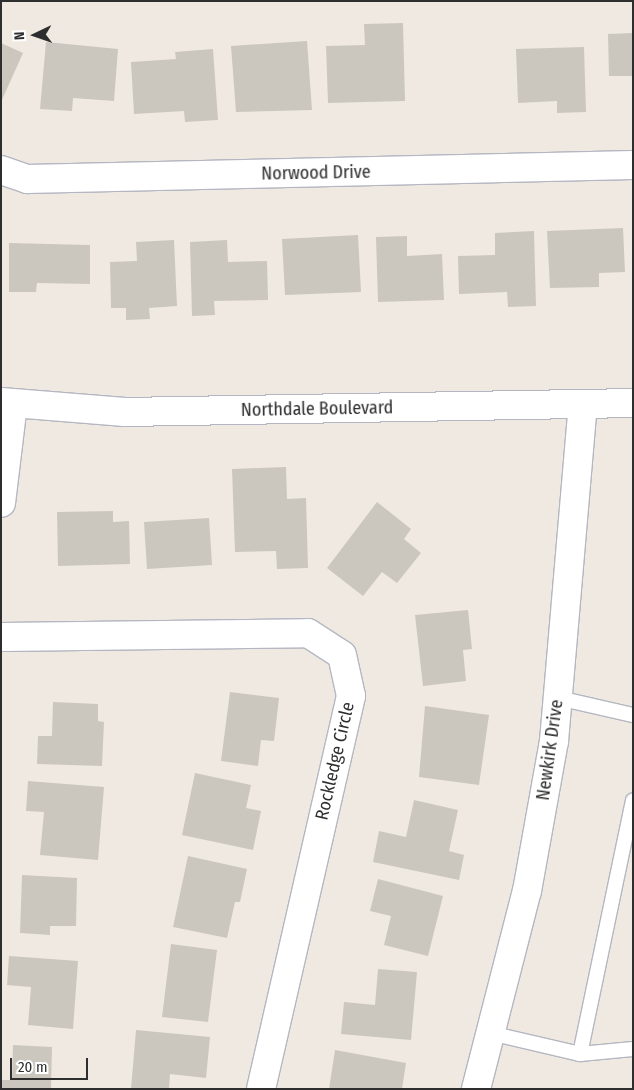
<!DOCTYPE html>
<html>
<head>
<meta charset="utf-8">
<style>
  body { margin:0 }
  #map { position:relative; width:634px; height:1090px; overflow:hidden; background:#efe9e1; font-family:"Fira Sans Condensed",sans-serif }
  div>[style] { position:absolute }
  .building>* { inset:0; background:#cbc7bf }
  .roads { filter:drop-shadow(1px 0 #b4b7c1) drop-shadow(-1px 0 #b4b7c1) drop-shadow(0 1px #b4b7c1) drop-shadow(0 -1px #b4b7c1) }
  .service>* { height:14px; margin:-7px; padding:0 7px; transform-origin:7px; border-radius:7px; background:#fff }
  .minor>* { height:28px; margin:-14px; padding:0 14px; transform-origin:14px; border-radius:14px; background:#fff }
  .tertiary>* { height:28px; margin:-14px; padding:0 14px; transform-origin:14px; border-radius:14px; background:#fff }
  span { translate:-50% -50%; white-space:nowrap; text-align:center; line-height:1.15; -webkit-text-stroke:4.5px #fff; paint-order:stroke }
  .street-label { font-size:18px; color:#2e2e2e }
  .frame { position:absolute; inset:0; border:2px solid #2e2e2e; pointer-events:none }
  .north { position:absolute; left:10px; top:10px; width:50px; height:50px; -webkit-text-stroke:4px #fff; paint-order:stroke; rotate:267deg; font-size:14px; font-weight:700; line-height:20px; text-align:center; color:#2e2e2e }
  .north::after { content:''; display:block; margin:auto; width:18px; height:22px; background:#2e2e2e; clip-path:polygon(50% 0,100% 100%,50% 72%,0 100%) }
  .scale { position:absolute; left:10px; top:1058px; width:78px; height:22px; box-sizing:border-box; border:2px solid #2e2e2e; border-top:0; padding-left:6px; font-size:15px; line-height:18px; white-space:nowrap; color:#2e2e2e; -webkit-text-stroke:4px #fff; paint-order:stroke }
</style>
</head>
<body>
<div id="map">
  <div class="building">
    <i style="clip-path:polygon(403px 23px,405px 101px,328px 103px,326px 46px,365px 45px,364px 24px)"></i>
    <i style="clip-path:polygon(633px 33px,633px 76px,609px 76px,608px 34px)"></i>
    <i style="clip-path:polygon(307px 41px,312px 110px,236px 112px,231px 46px)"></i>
    <i style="clip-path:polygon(46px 42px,118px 49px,114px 101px,73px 98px,72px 111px,40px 109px)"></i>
    <i style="clip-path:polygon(1px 43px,23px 53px,1px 102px)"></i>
    <i style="clip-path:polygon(584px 47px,586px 112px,557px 113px,557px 101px,518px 103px,516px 49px)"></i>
    <i style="clip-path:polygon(213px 49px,218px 120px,185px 122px,184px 111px,134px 114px,131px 62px,176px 59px,175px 52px)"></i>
    <i style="clip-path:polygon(623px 228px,625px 272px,599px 273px,599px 287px,550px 288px,547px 231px)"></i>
    <i style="clip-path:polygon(534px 231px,536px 306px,508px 307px,507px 292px,459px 294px,458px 256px,495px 255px,495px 233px)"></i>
    <i style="clip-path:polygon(358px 235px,361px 292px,285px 295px,282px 239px)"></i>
    <i style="clip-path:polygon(407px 236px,407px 256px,442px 254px,444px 300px,378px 302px,376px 237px)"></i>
    <i style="clip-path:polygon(174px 240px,177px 306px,149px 308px,150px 319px,126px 320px,126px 308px,111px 308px,110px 262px,137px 261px,136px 242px)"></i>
    <i style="clip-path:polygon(227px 240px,228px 262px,267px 261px,268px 300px,214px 301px,215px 315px,192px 316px,190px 242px)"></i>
    <i style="clip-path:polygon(9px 243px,90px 245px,90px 284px,37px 283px,36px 292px,9px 292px)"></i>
    <i style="clip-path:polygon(286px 467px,287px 499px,306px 498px,308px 568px,277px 569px,276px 551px,235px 552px,232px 469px)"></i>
    <i style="clip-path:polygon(377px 502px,411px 529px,404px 539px,421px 553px,397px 583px,382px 572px,363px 596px,327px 568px)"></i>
    <i style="clip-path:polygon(113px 511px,113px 522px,129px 521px,130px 564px,58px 566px,57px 512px)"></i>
    <i style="clip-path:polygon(209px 518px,212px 565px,147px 569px,144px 522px)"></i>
    <i style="clip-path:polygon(468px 610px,472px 649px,463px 650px,466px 681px,423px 686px,415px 615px)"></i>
    <i style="clip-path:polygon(230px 692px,279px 698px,274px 741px,261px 740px,258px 766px,221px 761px)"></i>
    <i style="clip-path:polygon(53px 702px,98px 704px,98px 721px,104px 722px,102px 766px,37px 764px,38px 736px,52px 736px)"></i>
    <i style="clip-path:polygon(425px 706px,489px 715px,479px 785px,419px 777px)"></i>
    <i style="clip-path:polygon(195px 773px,251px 785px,246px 808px,261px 811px,253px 850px,182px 835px)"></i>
    <i style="clip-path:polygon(28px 781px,104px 787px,98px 860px,40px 855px,44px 812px,26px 811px)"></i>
    <i style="clip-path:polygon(414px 800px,458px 810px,449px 851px,464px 855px,459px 880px,373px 862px,379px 831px,406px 837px)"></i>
    <i style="clip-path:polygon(188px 856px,247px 869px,240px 902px,235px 902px,227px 938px,173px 927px)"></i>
    <i style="clip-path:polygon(22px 875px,77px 878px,76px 926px,50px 926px,50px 935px,20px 933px)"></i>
    <i style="clip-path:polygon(378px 879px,443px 896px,428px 956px,384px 945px,391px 916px,370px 911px)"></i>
    <i style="clip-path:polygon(171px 944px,217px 950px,208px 1022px,162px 1017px)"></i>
    <i style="clip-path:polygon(9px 956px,78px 961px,73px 1029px,28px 1025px,31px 987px,7px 985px)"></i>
    <i style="clip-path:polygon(378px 969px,417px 972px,411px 1040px,341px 1034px,344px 1002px,375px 1005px)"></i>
    <i style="clip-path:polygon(136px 1030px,210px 1037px,206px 1078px,170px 1074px,169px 1089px,131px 1089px)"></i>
    <i style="clip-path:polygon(13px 1045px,52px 1047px,51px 1089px,1px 1089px,1px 1080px,12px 1080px)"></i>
    <i style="clip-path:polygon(335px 1050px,406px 1063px,402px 1089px,329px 1089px)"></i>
  </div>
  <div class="roads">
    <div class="service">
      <i style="left:558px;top:698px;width:77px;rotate:12.8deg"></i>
      <i style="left:490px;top:1033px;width:92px;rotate:13.1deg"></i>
      <i style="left:580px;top:1054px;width:53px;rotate:-5.4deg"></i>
      <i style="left:580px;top:1054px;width:259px;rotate:-78.2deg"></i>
    </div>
    <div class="minor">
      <i style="left:1px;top:170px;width:28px;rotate:19deg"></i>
      <i style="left:27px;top:179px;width:606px;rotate:-1.32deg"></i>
      <i style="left:1px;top:503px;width:100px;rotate:-83.1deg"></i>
      <i style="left:1px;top:637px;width:307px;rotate:-0.7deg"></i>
      <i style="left:308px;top:633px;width:40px;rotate:32.9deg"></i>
      <i style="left:342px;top:655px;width:42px;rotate:77.6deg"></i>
      <i style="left:351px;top:696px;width:403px;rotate:102.9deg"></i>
    </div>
    <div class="tertiary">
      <i style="left:1px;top:402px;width:124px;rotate:4.6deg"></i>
      <i style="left:125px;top:412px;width:508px;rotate:-1.01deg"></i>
      <i style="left:476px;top:1089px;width:204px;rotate:-75.6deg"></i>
      <i style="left:527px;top:891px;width:152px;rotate:-79.8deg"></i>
      <i style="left:554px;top:741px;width:337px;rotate:-85.1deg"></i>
    </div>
  </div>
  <div class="street-label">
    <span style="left:316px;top:173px;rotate:-1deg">Norwood Drive</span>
    <span style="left:317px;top:409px;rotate:-1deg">Northdale Boulevard</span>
    <span style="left:550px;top:750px;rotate:-82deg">Newkirk Drive</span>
    <span style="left:335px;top:761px;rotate:-77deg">Rockledge Circle</span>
  </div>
  <div class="frame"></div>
  <div class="north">N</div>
  <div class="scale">20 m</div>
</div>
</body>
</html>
